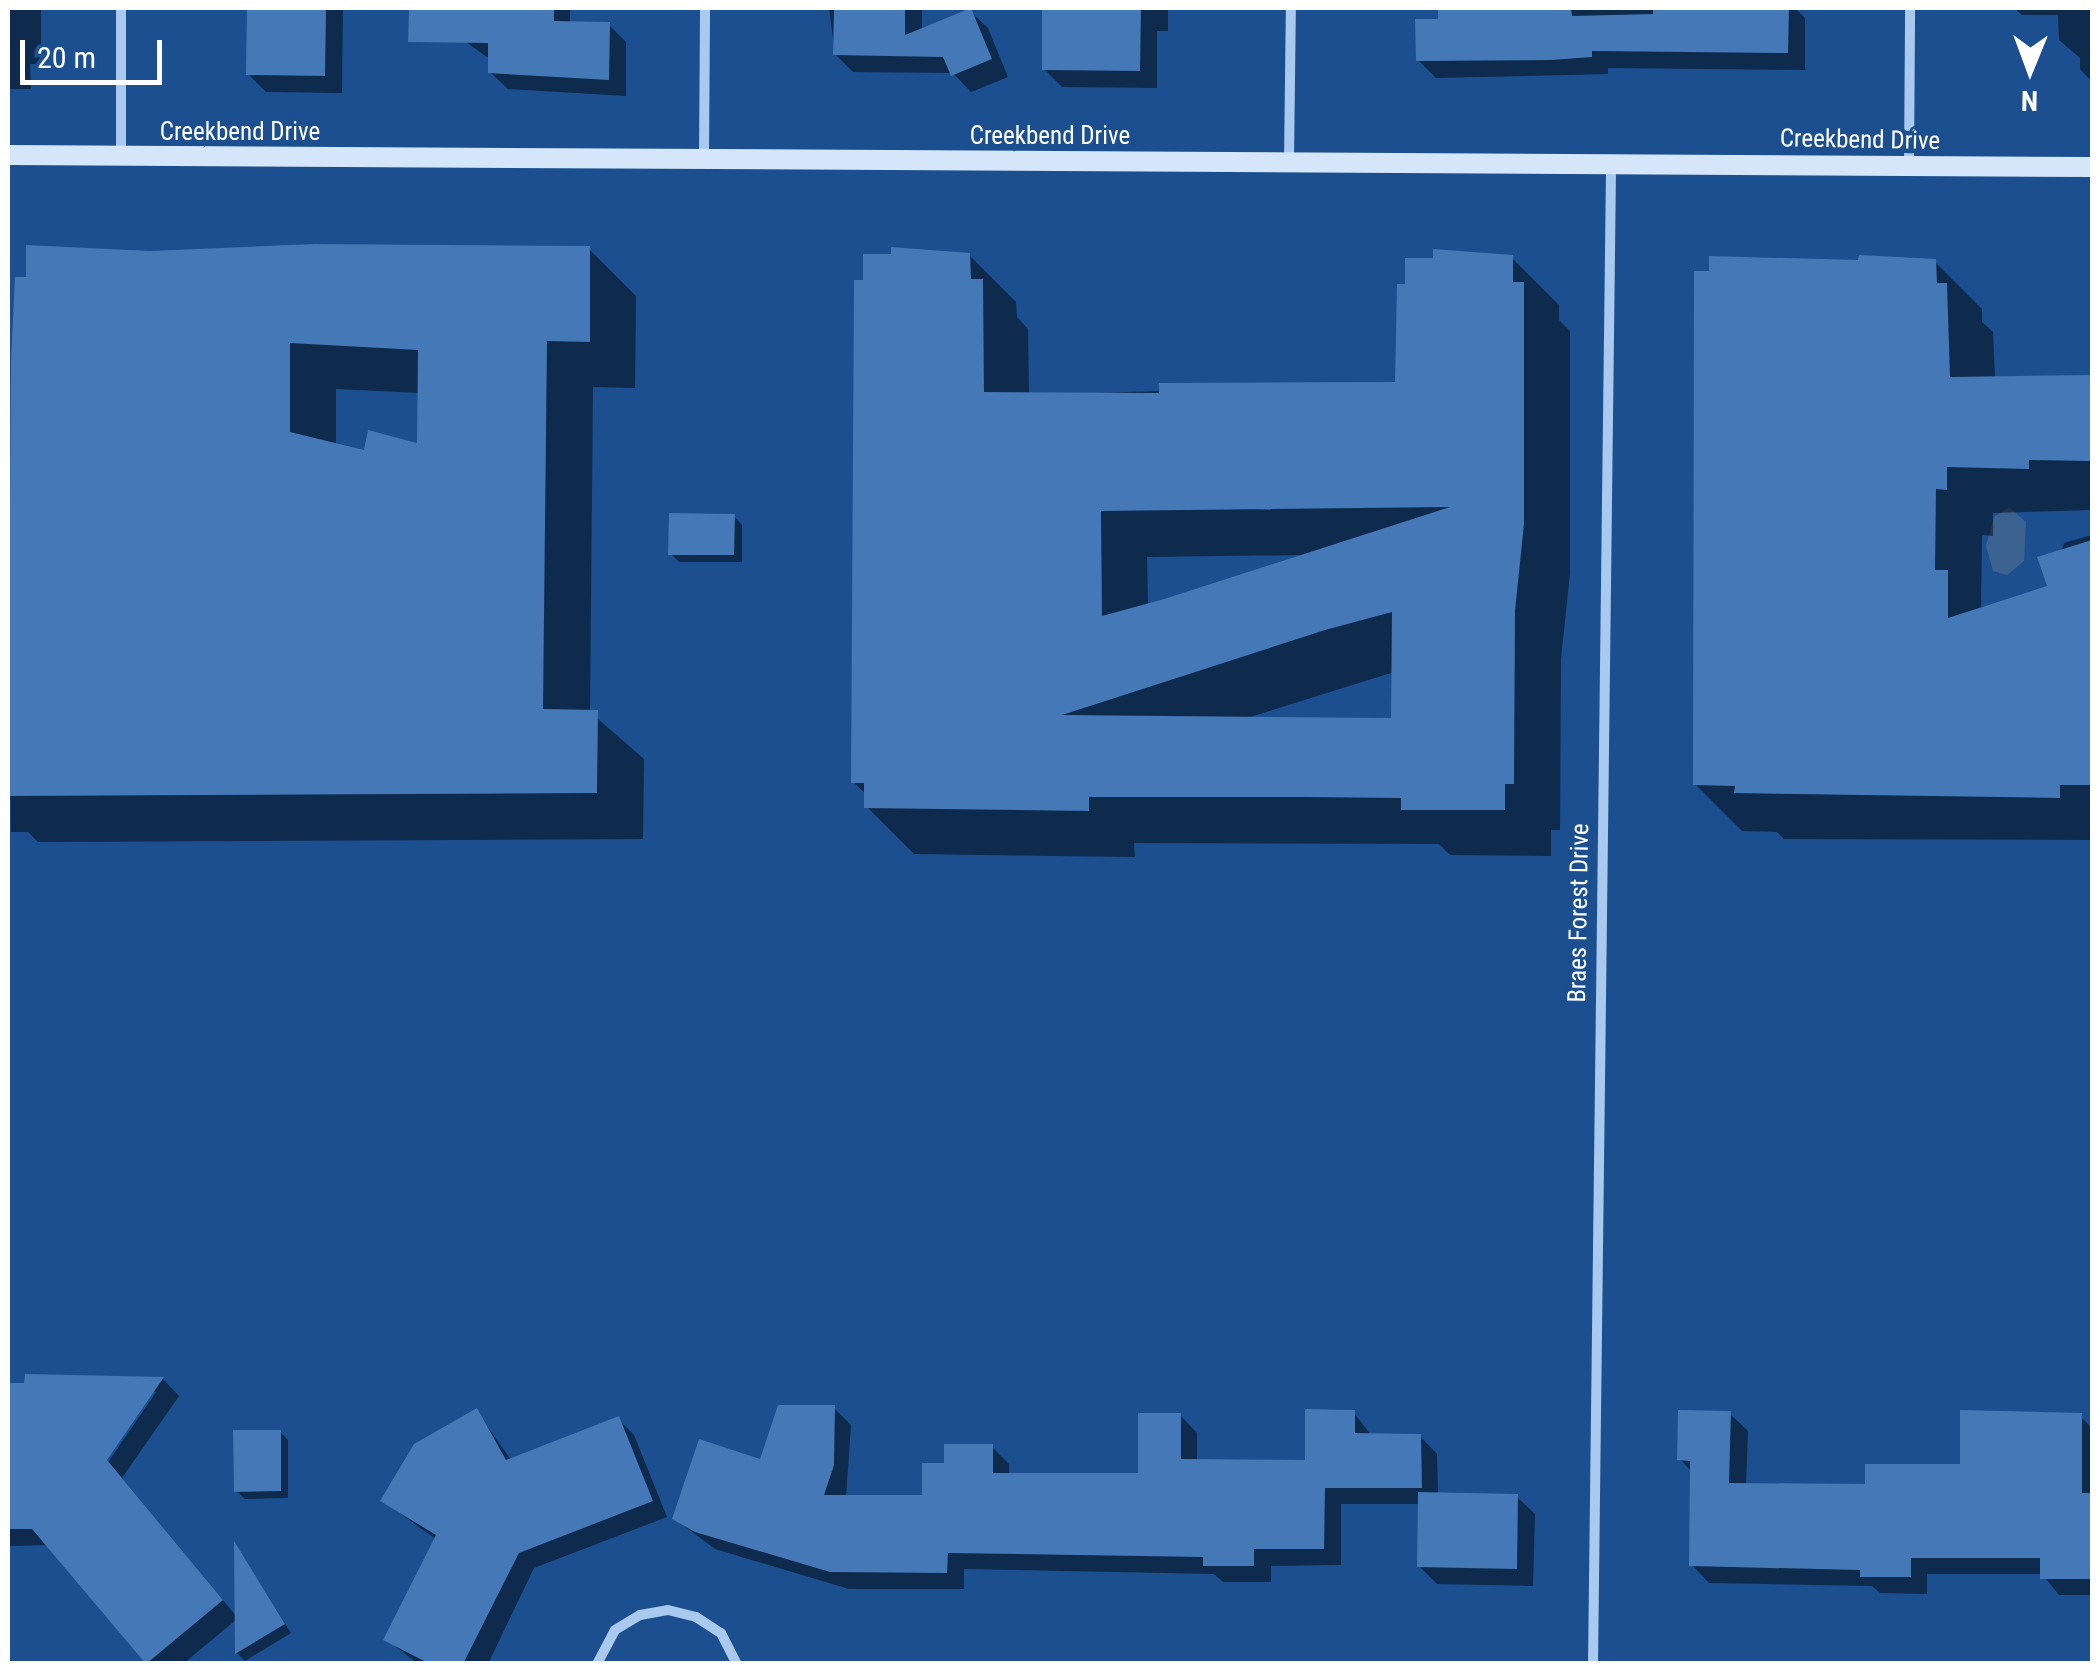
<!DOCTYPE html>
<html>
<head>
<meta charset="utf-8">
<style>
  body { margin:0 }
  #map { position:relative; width:2100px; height:1671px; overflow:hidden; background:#1b4f8f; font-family:"Roboto Condensed",sans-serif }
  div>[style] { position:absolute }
  .water>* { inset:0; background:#3c6290 }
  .shadow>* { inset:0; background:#0007 }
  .building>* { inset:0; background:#4478b7 }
  .street>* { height:10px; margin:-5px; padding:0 5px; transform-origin:5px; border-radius:5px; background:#a9c9ee }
  .secondary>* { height:20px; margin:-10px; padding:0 10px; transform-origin:10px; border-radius:10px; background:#d6e6fa }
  span { translate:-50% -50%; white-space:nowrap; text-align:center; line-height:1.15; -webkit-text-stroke:9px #1b4f8f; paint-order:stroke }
  .street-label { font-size:25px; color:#fff }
  .frame { position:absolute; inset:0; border:10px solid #fff; pointer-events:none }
  .north { position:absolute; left:1980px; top:20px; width:100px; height:100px; -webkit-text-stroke:8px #1b4f8f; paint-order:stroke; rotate:181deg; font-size:28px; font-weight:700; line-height:40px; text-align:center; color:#fff }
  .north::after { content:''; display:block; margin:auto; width:35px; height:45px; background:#fff; clip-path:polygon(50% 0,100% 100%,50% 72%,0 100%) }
  .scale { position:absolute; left:20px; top:40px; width:142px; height:45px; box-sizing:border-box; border:5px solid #fff; border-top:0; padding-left:12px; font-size:30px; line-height:35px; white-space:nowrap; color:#fff; -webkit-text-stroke:8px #1b4f8f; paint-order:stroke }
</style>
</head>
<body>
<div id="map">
  <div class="water">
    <i style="clip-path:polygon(2009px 507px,2026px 522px,2024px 561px,2007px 575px,1993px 571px,1986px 546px,1994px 517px)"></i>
  </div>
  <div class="shadow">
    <i style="clip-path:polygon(8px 8px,41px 8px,41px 64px,30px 64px,31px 89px,8px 89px)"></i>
    <i style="clip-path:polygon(249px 8px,343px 8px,342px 93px,266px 92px,248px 74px)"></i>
    <i style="clip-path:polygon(466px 8px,570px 8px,570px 24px,609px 25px,626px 42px,626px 96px,508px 89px,490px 72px,491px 60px,466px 42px)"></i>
    <i style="clip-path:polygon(829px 8px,922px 8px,922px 31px,970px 11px,988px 28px,1008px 77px,971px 92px,953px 73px,853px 72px,835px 54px)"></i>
    <i style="clip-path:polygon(1045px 8px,1168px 8px,1168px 31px,1157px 31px,1157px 88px,1062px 87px,1044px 69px)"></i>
    <i style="clip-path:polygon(1795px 8px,1805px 18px,1805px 70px,1608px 68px,1608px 74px,1436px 78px,1418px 60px,1441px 22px,1459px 8px)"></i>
    <i style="clip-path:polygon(2014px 8px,2092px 8px,2092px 82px,2080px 69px,2080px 58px,2059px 40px,2058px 15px,2022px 15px)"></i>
    <i style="clip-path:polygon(evenodd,589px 249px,636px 296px,635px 388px,593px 387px,590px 712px,644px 759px,643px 839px,38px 842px,28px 832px,11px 832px,8px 560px,14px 560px,150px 254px,589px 249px,336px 389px,420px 393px,419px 446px,366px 453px,336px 446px,336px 389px)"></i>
    <i style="clip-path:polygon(evenodd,969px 255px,1016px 302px,1017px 317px,1028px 329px,1029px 395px,1397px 384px,1512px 258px,1559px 305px,1559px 320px,1570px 331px,1570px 573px,1561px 659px,1560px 830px,1551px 830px,1551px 856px,1450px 855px,1439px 844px,1134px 843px,1135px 857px,914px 854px,867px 807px,867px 795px,853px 782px,969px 255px,1147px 557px,1299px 555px,1300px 557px,1148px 604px,1147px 557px,969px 255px,1394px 672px,1394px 720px,1247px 718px,1394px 672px)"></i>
    <i style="clip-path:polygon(1935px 262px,1982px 309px,1982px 322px,1993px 332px,1995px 379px,2092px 378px,2092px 510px,1993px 513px,1993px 536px,1982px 535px,1981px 607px,2050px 588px,2064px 543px,2092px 535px,2092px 840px,1784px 839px,1777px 832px,1742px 831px,1695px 784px)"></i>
    <i style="clip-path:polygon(734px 516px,742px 525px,742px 562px,679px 562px,671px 554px)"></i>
    <i style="clip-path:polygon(evenodd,27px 1377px,163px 1379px,179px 1396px,122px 1478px,237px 1617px,237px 1547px,291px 1633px,245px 1661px,237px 1653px,237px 1619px,183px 1664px,147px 1664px,49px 1545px,8px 1546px,8px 1385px,27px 1386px,27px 1377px,150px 1392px,156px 1392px,102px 1471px,98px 1469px,150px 1392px)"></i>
    <i style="clip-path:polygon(834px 1408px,851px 1425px,846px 1498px,925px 1498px,947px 1465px,992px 1447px,1009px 1464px,1009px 1475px,1140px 1475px,1180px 1415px,1197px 1433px,1197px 1462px,1307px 1462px,1354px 1413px,1371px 1435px,1420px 1436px,1437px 1454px,1438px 1495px,1517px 1497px,1535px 1514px,1533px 1586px,1437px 1584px,1419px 1566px,1420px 1504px,1341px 1504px,1341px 1565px,1271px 1566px,1271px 1582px,1223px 1582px,1214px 1574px,964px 1569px,964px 1589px,849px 1589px,715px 1549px,675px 1519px)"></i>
    <i style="clip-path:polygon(477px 1412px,511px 1460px,618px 1419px,634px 1435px,667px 1517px,534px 1568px,488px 1664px,418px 1664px,386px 1639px,437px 1540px,383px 1501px)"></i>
    <i style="clip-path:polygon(1730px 1414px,1748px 1431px,1746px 1486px,1868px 1486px,1962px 1466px,2080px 1416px,2092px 1428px,2092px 1595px,2059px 1595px,2042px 1574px,1927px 1574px,1927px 1594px,1880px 1593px,1872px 1586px,1709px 1583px,1692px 1565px,1692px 1472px,1680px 1459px)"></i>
    <i style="clip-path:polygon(280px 1432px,288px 1440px,288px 1498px,245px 1499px,236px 1491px)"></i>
  </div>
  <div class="building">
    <i style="clip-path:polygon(247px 8px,326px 8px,325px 76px,246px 75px)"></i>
    <i style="clip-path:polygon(409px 8px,554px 8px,554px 21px,610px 22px,609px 80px,488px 73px,488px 43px,408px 42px)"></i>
    <i style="clip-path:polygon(834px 8px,905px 8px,905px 35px,971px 8px,992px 59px,951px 76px,943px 57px,833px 55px)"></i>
    <i style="clip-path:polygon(1042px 8px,1141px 8px,1140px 71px,1042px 70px)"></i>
    <i style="clip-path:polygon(1438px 8px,1571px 8px,1572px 16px,1653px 14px,1653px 8px,1789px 8px,1788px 53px,1592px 51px,1592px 57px,1551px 60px,1416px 61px,1415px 19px,1438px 19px)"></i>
    <i style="clip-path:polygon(evenodd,315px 244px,590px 246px,590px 342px,547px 341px,543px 709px,598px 710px,597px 793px,8px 796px,11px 361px,15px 277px,26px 277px,26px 245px,150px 251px,315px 244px,290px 343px,418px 350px,417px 443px,368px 430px,364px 450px,290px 432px,290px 343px)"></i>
    <i style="clip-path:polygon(evenodd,891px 247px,970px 253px,971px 279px,983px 279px,984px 392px,1159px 393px,1159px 383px,1395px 382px,1397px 284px,1405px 284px,1405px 258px,1433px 258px,1433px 249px,1513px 255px,1513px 282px,1524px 282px,1524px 524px,1515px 611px,1514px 784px,1505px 784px,1505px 810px,1401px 810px,1401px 798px,1302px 797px,1089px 797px,1089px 811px,864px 808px,864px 783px,851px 783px,854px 280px,863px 280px,863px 254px,891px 254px,891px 247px,1450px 507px,1164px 599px,1102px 616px,1101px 511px,1450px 507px,891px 247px,1392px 612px,1391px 718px,1062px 715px,1325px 630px,1392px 612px)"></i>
    <i style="clip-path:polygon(1859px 255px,1936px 259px,1937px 283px,1947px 283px,1950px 377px,2092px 375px,2092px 461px,2029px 460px,2029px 469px,1947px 467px,1947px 490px,1936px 489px,1935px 570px,1948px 570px,1948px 618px,2047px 586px,2037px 557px,2092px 540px,2092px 785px,2060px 785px,2060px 798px,1734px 793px,1735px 786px,1693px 785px,1694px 271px,1709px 271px,1709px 256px,1858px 260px)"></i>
    <i style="clip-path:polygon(669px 513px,735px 514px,734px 555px,668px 555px)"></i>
    <i style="clip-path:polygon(25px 1374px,164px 1377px,107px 1460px,223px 1600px,146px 1664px,32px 1529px,8px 1529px,8px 1383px,24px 1383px)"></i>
    <i style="clip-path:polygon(778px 1405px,835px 1405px,834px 1465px,824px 1495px,922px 1495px,922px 1463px,944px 1463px,944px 1444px,993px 1444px,993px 1473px,1138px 1473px,1138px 1413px,1181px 1413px,1181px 1459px,1305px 1460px,1305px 1409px,1355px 1410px,1355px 1433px,1421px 1434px,1422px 1488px,1325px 1488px,1324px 1549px,1254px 1549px,1254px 1566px,1203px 1566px,1203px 1557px,948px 1553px,947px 1573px,830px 1572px,695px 1532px,672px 1519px,699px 1439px,760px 1459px)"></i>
    <i style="clip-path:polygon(477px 1408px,506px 1460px,619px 1416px,653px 1501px,519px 1553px,463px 1664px,430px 1664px,383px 1640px,436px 1535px,380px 1501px,414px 1444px)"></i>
    <i style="clip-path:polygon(1678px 1410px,1731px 1411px,1729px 1483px,1865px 1484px,1865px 1464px,1960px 1464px,1960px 1410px,2082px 1413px,2082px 1493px,2092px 1493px,2092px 1579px,2040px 1579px,2040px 1558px,1911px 1558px,1911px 1577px,1860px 1577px,1860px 1570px,1689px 1566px,1690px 1461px,1677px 1460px)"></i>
    <i style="clip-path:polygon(233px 1430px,281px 1430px,281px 1491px,234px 1492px)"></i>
    <i style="clip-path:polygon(1418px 1492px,1518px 1494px,1517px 1569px,1417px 1567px)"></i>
    <i style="clip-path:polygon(234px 1541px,285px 1624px,235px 1654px)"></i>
  </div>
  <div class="street">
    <i style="left:121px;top:156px;width:148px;rotate:-90deg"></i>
    <i style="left:704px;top:159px;width:151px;rotate:-89.6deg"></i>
    <i style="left:1289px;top:161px;width:153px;rotate:-89.3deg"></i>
    <i style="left:1909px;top:166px;width:158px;rotate:-89.6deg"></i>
    <i style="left:597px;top:1664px;width:38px;rotate:-62deg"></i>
    <i style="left:615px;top:1630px;width:29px;rotate:-31deg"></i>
    <i style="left:640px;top:1615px;width:28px;rotate:-10deg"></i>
    <i style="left:668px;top:1610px;width:29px;rotate:14deg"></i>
    <i style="left:696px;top:1617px;width:30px;rotate:33deg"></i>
    <i style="left:721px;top:1633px;width:35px;rotate:63deg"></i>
    <i style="left:1593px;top:1664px;width:1499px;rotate:-89.31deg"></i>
  </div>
  <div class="secondary">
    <i style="left:8px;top:155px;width:2084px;rotate:0.33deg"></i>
  </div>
  <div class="street-label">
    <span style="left:240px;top:132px">Creekbend Drive</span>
    <span style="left:1050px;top:136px">Creekbend Drive</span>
    <span style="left:1860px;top:140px;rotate:1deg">Creekbend Drive</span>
    <span style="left:1579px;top:913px;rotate:-89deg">Braes Forest Drive</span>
  </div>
  <div class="frame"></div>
  <div class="north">N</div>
  <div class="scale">20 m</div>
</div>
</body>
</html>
